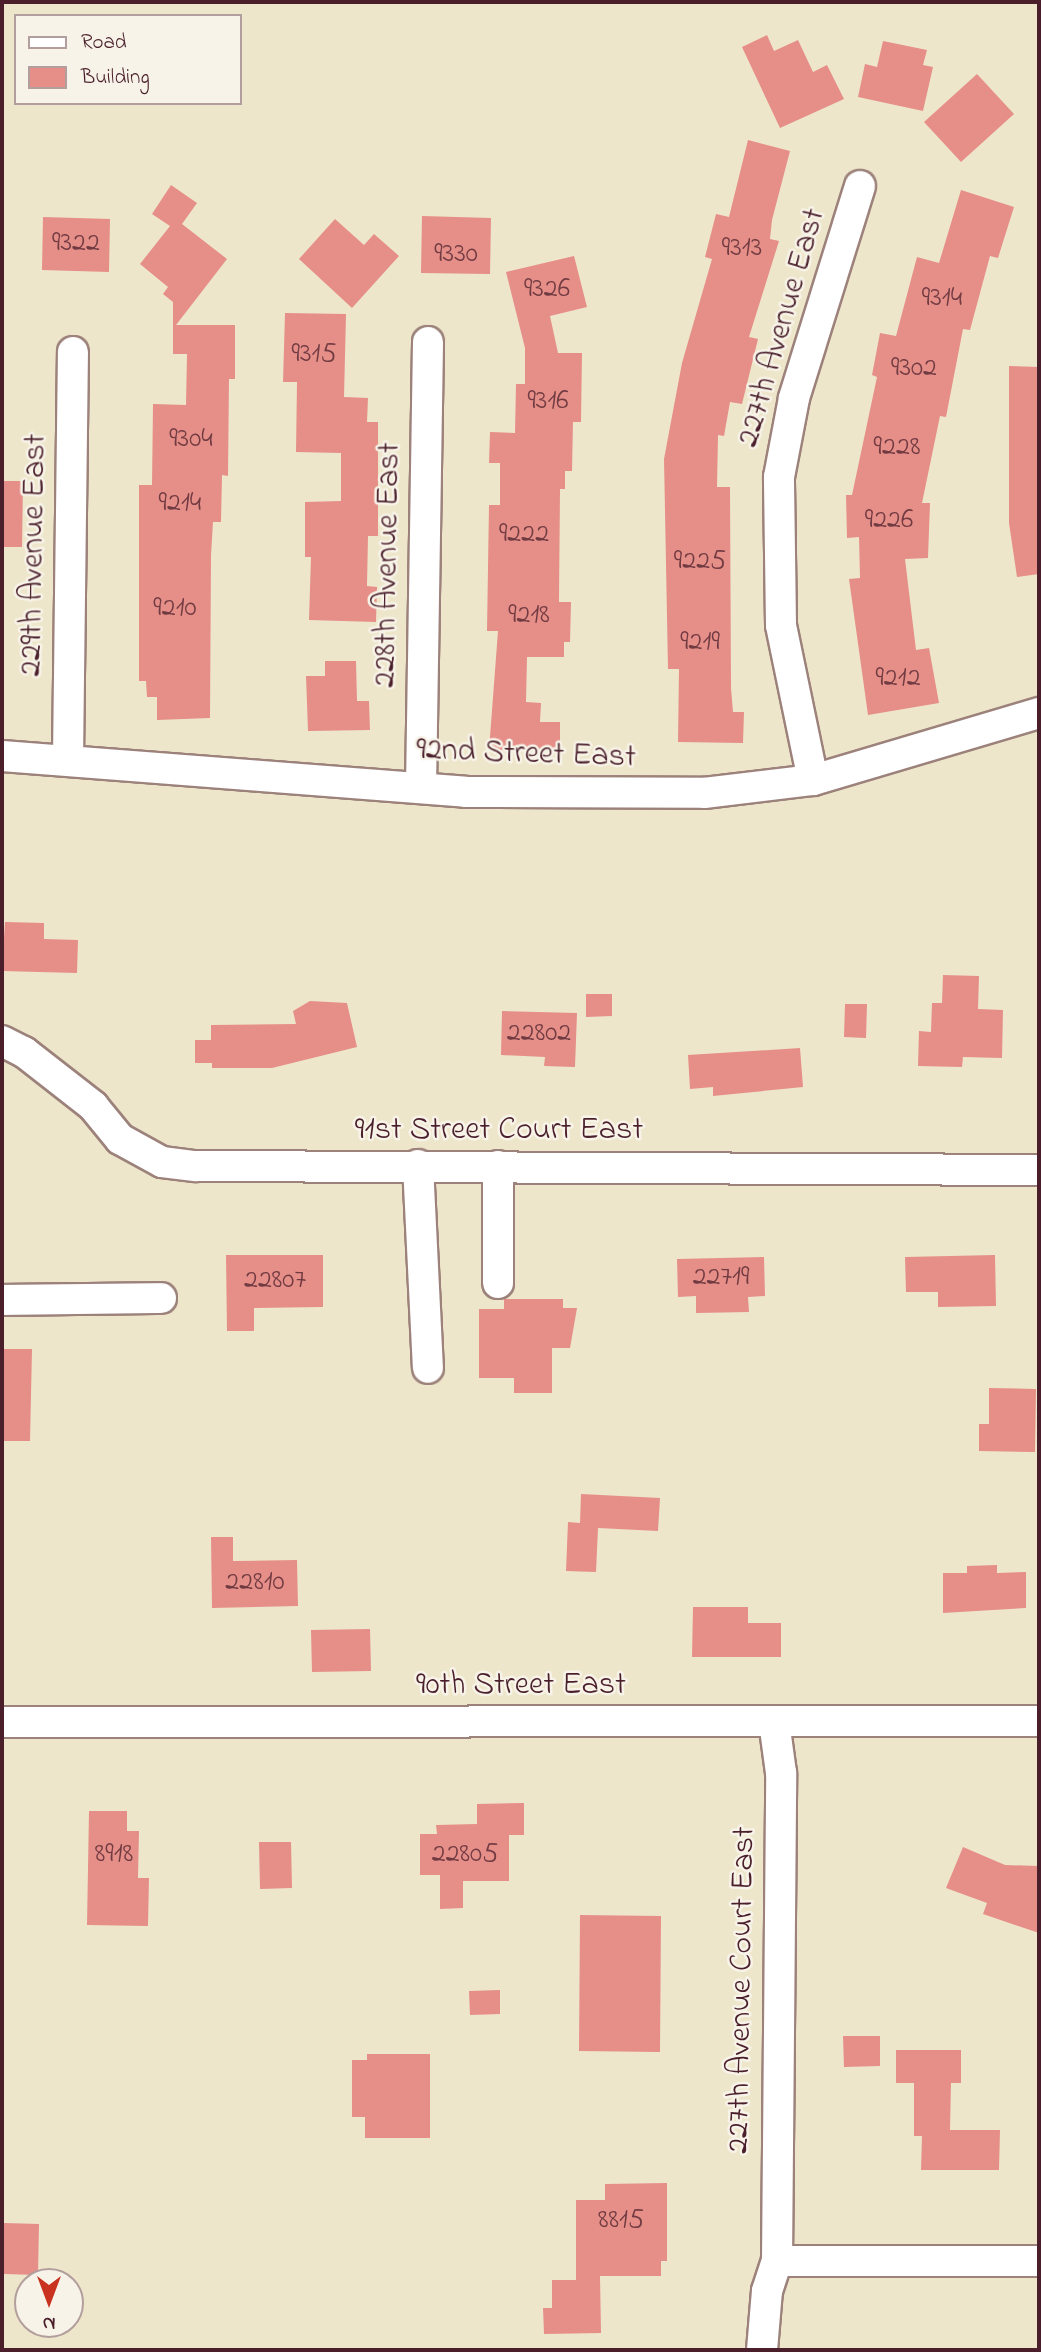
<!DOCTYPE html>
<html>
<head>
<meta charset="utf-8">
<style>
  body { margin:0 }
  #map { position:relative; width:1041px; height:2352px; overflow:hidden; background:#eee6cb; font-family:"Indie Flower",sans-serif }
  div>[style] { position:absolute }
  .building>* { inset:0; background:#e68e88 }
  .roads { filter:drop-shadow(2px 0 #9c827b) drop-shadow(-2px 0 #9c827b) drop-shadow(0 2px #9c827b) drop-shadow(0 -2px #9c827b) }
  .minor>* { height:30px; margin:-15px; padding:0 15px; transform-origin:15px; border-radius:15px; background:#fff }
  span { translate:-50% -50%; white-space:nowrap; text-align:center; line-height:1.15; -webkit-text-stroke:5px #f7f3e8; paint-order:stroke }
  .number-label { font-size:28px; color:#713b42 }
  .number-label span { -webkit-text-stroke-width:0 }
  .street-label { font-size:32px; color:#4a1f2b }
  .frame { position:absolute; inset:0; border:4px solid #4a1f2b; pointer-events:none }
  .legend { position:absolute; left:14px; top:14px; width:228px; height:91px; box-sizing:border-box; background:#f7f3e8; border:2px solid #b29e9c; margin:0; padding:9px 12px; list-style:none; font-size:21px; color:#4a1f2b }
  .legend li { display:flex; align-items:center; gap:14px; height:35px }
  .legend b { width:35px; border:2px solid #b29e9c }
  .north { position:absolute; left:14px; top:2268px; width:70px; height:70px; box-sizing:border-box; background:#f7f3e8; border:2px solid #b29e9c; border-radius:50%; rotate:180deg; font-size:19px; font-weight:700; line-height:28px; text-align:center; color:#4a1f2b }
  .north::after { content:''; display:block; margin:auto; width:24px; height:32px; background:#c8321e; clip-path:polygon(50% 0,100% 100%,50% 72%,0 100%) }
</style>
</head>
<body>
<div id="map">
  <div class="building">
    <i style="clip-path:polygon(767px 35px,774px 51px,798px 40px,813px 72px,827px 65px,844px 99px,780px 128px,742px 47px)"></i>
    <i style="clip-path:polygon(883px 41px,927px 50px,923px 65px,933px 67px,923px 111px,858px 97px,865px 64px,877px 67px)"></i>
    <i style="clip-path:polygon(977px 74px,1014px 114px,961px 162px,924px 122px)"></i>
    <i style="clip-path:polygon(748px 140px,790px 151px,772px 220px,770px 239px,779px 241px,749px 337px,758px 339px,742px 404px,730px 402px,724px 436px,718px 435px,717px 487px,730px 487px,731px 688px,733px 712px,744px 712px,743px 743px,678px 742px,679px 669px,668px 669px,664px 459px,682px 363px,712px 259px,705px 257px,716px 214px,729px 217px)"></i>
    <i style="clip-path:polygon(171px 185px,197px 203px,182px 224px,227px 259px,176px 325px,235px 325px,235px 379px,229px 379px,228px 476px,222px 475px,221px 522px,213px 522px,211px 555px,210px 718px,157px 720px,157px 697px,147px 697px,146px 681px,139px 681px,139px 485px,152px 485px,153px 404px,186px 405px,187px 354px,173px 354px,173px 302px,163px 294px,168px 287px,140px 264px,170px 226px,152px 214px)"></i>
    <i style="clip-path:polygon(961px 190px,1014px 207px,998px 258px,990px 256px,970px 330px,963px 329px,946px 417px,940px 416px,922px 503px,930px 503px,928px 558px,905px 559px,916px 650px,929px 648px,939px 703px,868px 715px,849px 579px,860px 578px,859px 537px,847px 538px,846px 495px,852px 495px,877px 377px,872px 375px,880px 333px,896px 336px,917px 257px,939px 263px)"></i>
    <i style="clip-path:polygon(422px 216px,491px 218px,490px 274px,421px 273px)"></i>
    <i style="clip-path:polygon(43px 217px,110px 219px,109px 272px,42px 270px)"></i>
    <i style="clip-path:polygon(335px 219px,364px 245px,374px 234px,399px 256px,352px 308px,299px 259px)"></i>
    <i style="clip-path:polygon(574px 256px,587px 307px,550px 316px,558px 353px,582px 353px,581px 422px,573px 422px,572px 471px,565px 471px,565px 489px,560px 489px,559px 602px,571px 602px,570px 642px,564px 642px,564px 657px,527px 657px,526px 702px,541px 703px,540px 722px,560px 722px,560px 751px,489px 750px,498px 631px,487px 631px,489px 505px,500px 505px,500px 463px,489px 463px,490px 432px,515px 433px,516px 384px,525px 384px,525px 348px,506px 272px)"></i>
    <i style="clip-path:polygon(285px 313px,346px 314px,344px 397px,368px 398px,367px 422px,378px 422px,378px 536px,368px 536px,367px 586px,377px 587px,376px 622px,309px 620px,311px 557px,305px 557px,305px 502px,341px 501px,341px 453px,296px 452px,297px 382px,283px 382px)"></i>
    <i style="clip-path:polygon(1009px 366px,1039px 367px,1039px 574px,1017px 577px,1009px 523px)"></i>
    <i style="clip-path:polygon(2px 481px,23px 481px,22px 547px,2px 547px)"></i>
    <i style="clip-path:polygon(325px 661px,356px 661px,357px 701px,369px 701px,370px 730px,308px 731px,306px 676px,325px 676px)"></i>
    <i style="clip-path:polygon(5px 922px,44px 923px,44px 939px,78px 940px,77px 973px,2px 971px)"></i>
    <i style="clip-path:polygon(943px 975px,979px 976px,978px 1009px,1003px 1010px,1002px 1058px,963px 1057px,962px 1067px,918px 1066px,919px 1031px,931px 1032px,932px 1003px,942px 1003px)"></i>
    <i style="clip-path:polygon(586px 994px,612px 994px,612px 1016px,586px 1017px)"></i>
    <i style="clip-path:polygon(310px 1001px,347px 1003px,357px 1047px,272px 1068px,212px 1068px,212px 1063px,195px 1063px,195px 1040px,211px 1040px,211px 1025px,296px 1024px,293px 1011px)"></i>
    <i style="clip-path:polygon(845px 1004px,867px 1004px,866px 1038px,844px 1037px)"></i>
    <i style="clip-path:polygon(502px 1011px,577px 1013px,575px 1067px,544px 1066px,545px 1057px,501px 1055px)"></i>
    <i style="clip-path:polygon(800px 1048px,803px 1087px,713px 1096px,713px 1087px,690px 1089px,688px 1055px)"></i>
    <i style="clip-path:polygon(226px 1255px,323px 1255px,323px 1307px,254px 1308px,254px 1331px,227px 1331px)"></i>
    <i style="clip-path:polygon(995px 1255px,996px 1306px,938px 1307px,938px 1292px,906px 1292px,905px 1257px)"></i>
    <i style="clip-path:polygon(764px 1257px,765px 1296px,748px 1297px,749px 1312px,696px 1313px,696px 1296px,678px 1297px,677px 1259px)"></i>
    <i style="clip-path:polygon(504px 1299px,563px 1299px,563px 1308px,577px 1308px,570px 1348px,552px 1348px,552px 1393px,514px 1393px,514px 1378px,479px 1378px,479px 1309px,504px 1309px)"></i>
    <i style="clip-path:polygon(2px 1349px,32px 1349px,30px 1441px,2px 1441px)"></i>
    <i style="clip-path:polygon(989px 1388px,1036px 1389px,1035px 1452px,979px 1451px,979px 1424px,989px 1424px)"></i>
    <i style="clip-path:polygon(581px 1494px,660px 1498px,658px 1531px,598px 1528px,596px 1572px,566px 1571px,568px 1522px,580px 1523px)"></i>
    <i style="clip-path:polygon(211px 1537px,233px 1537px,233px 1561px,297px 1560px,298px 1606px,212px 1608px)"></i>
    <i style="clip-path:polygon(997px 1565px,997px 1573px,1026px 1572px,1026px 1608px,943px 1613px,943px 1573px,967px 1573px,967px 1566px)"></i>
    <i style="clip-path:polygon(693px 1607px,748px 1607px,748px 1623px,781px 1623px,781px 1657px,692px 1657px)"></i>
    <i style="clip-path:polygon(370px 1629px,371px 1671px,312px 1672px,311px 1630px)"></i>
    <i style="clip-path:polygon(524px 1803px,524px 1835px,509px 1835px,509px 1881px,463px 1881px,463px 1908px,440px 1909px,440px 1875px,420px 1875px,420px 1834px,437px 1834px,436px 1825px,477px 1824px,477px 1804px)"></i>
    <i style="clip-path:polygon(89px 1811px,127px 1811px,127px 1831px,139px 1831px,138px 1878px,149px 1878px,148px 1926px,87px 1925px)"></i>
    <i style="clip-path:polygon(259px 1842px,291px 1842px,292px 1888px,260px 1889px)"></i>
    <i style="clip-path:polygon(963px 1847px,1005px 1865px,1039px 1866px,1039px 1933px,983px 1914px,987px 1903px,946px 1888px)"></i>
    <i style="clip-path:polygon(580px 1915px,661px 1916px,660px 2052px,579px 2051px)"></i>
    <i style="clip-path:polygon(500px 1990px,500px 2014px,470px 2015px,469px 1991px)"></i>
    <i style="clip-path:polygon(843px 2036px,880px 2036px,880px 2066px,844px 2067px)"></i>
    <i style="clip-path:polygon(896px 2050px,961px 2050px,961px 2083px,951px 2083px,950px 2130px,1000px 2130px,999px 2170px,921px 2170px,922px 2136px,914px 2136px,914px 2083px,896px 2083px)"></i>
    <i style="clip-path:polygon(367px 2054px,430px 2054px,430px 2138px,365px 2138px,365px 2117px,352px 2117px,352px 2060px,367px 2060px)"></i>
    <i style="clip-path:polygon(667px 2183px,667px 2261px,661px 2261px,661px 2276px,600px 2276px,601px 2333px,544px 2334px,543px 2308px,552px 2308px,552px 2280px,576px 2280px,576px 2200px,605px 2200px,605px 2184px)"></i>
    <i style="clip-path:polygon(4px 2223px,39px 2224px,38px 2275px,3px 2274px)"></i>
  </div>
  <div class="roads">
    <div class="minor">
      <i style="left:2px;top:756px;width:465px;rotate:4.4deg"></i>
      <i style="left:466px;top:792px;width:238px;rotate:0.2deg"></i>
      <i style="left:704px;top:793px;width:110px;rotate:-6.8deg"></i>
      <i style="left:813px;top:780px;width:236px;rotate:-16.5deg"></i>
      <i style="left:68px;top:758px;width:406px;rotate:-89.3deg"></i>
      <i style="left:813px;top:780px;width:158px;rotate:-101.7deg"></i>
      <i style="left:781px;top:625px;width:148px;rotate:-90.8deg"></i>
      <i style="left:779px;top:477px;width:80px;rotate:-79.2deg"></i>
      <i style="left:794px;top:398px;width:222px;rotate:-72.7deg"></i>
      <i style="left:421px;top:788px;width:446px;rotate:-89.1deg"></i>
      <i style="left:2px;top:1041px;width:25px;rotate:27deg"></i>
      <i style="left:24px;top:1052px;width:88px;rotate:38deg"></i>
      <i style="left:93px;top:1106px;width:43px;rotate:50.7deg"></i>
      <i style="left:120px;top:1139px;width:48px;rotate:28.7deg"></i>
      <i style="left:162px;top:1162px;width:35px;rotate:7deg"></i>
      <i style="left:197px;top:1166px;width:842px;rotate:0.27deg"></i>
      <i style="left:418px;top:1165px;width:203px;rotate:87.2deg"></i>
      <i style="left:498px;top:1166px;width:117px;rotate:90deg"></i>
      <i style="left:2px;top:1300px;width:159px;rotate:-0.7deg"></i>
      <i style="left:2px;top:1722px;width:1037px;rotate:-0.06deg"></i>
      <i style="left:777px;top:2261px;width:262px"></i>
      <i style="left:762px;top:2350px;width:59px;rotate:-85.2deg"></i>
      <i style="left:767px;top:2291px;width:32px;rotate:-72deg"></i>
      <i style="left:777px;top:2261px;width:488px;rotate:-89.5deg"></i>
      <i style="left:781px;top:1773px;width:52px;rotate:-97.7deg"></i>
    </div>
  </div>
  <div class="number-label">
    <span style="left:76px;top:244px">9322</span>
    <span style="left:742px;top:249px">9313</span>
    <span style="left:456px;top:255px">9330</span>
    <span style="left:547px;top:290px">9326</span>
    <span style="left:942px;top:299px">9314</span>
    <span style="left:314px;top:355px">9315</span>
    <span style="left:914px;top:369px">9302</span>
    <span style="left:548px;top:402px">9316</span>
    <span style="left:191px;top:440px">9304</span>
    <span style="left:897px;top:448px">9228</span>
    <span style="left:180px;top:504px">9214</span>
    <span style="left:889px;top:521px">9226</span>
    <span style="left:524px;top:535px">9222</span>
    <span style="left:700px;top:562px">9225</span>
    <span style="left:175px;top:609px">9210</span>
    <span style="left:529px;top:616px">9218</span>
    <span style="left:700px;top:643px">9219</span>
    <span style="left:898px;top:679px">9212</span>
    <span style="left:539px;top:1034px">22802</span>
    <span style="left:721px;top:1278px">22719</span>
    <span style="left:275px;top:1281px">22807</span>
    <span style="left:255px;top:1583px">22810</span>
    <span style="left:114px;top:1855px">8918</span>
    <span style="left:465px;top:1855px">22805</span>
    <span style="left:621px;top:2221px">8815</span>
  </div>
  <div class="street-label">
    <span style="left:783px;top:328px;rotate:-74deg">227th Avenue East</span>
    <span style="left:35px;top:555px;rotate:-89deg">229th Avenue East</span>
    <span style="left:389px;top:565px;rotate:-89deg">228th Avenue East</span>
    <span style="left:526px;top:755px;rotate:2deg">92nd Street East</span>
    <span style="left:499px;top:1131px">91st Street Court East</span>
    <span style="left:521px;top:1686px">90th Street East</span>
    <span style="left:743px;top:1990px;rotate:-89deg">227th Avenue Court East</span>
  </div>
  <div class="frame"></div>
  <ul class="legend">
  <li><b style="height:9px;background:#fff"></b>Road</li>
  <li><b style="height:19px;background:#e68e88"></b>Building</li>
  </ul>
  <div class="north">N</div>
</div>
</body>
</html>
